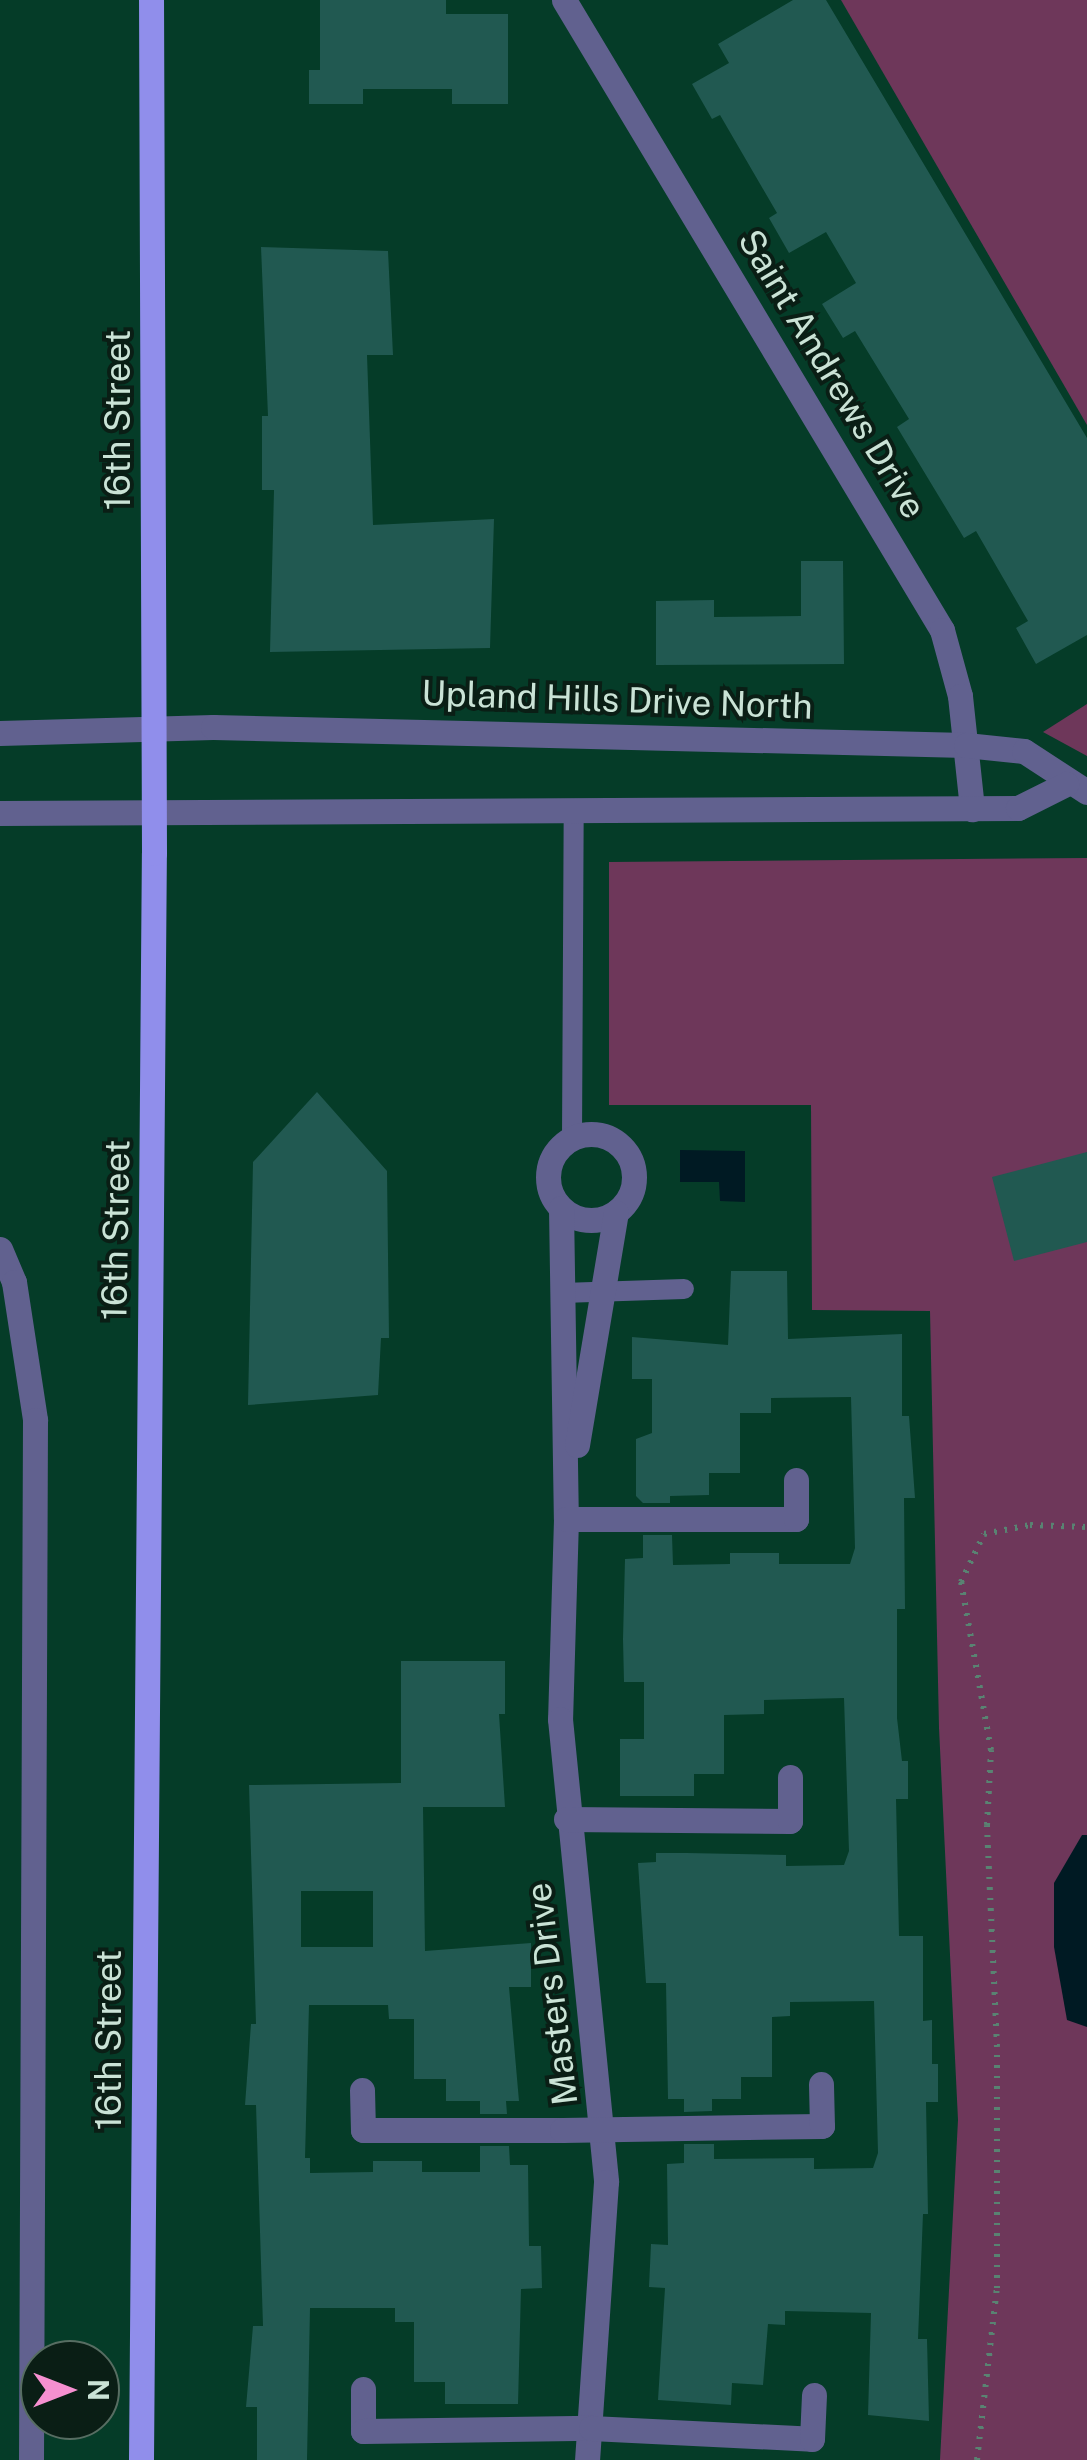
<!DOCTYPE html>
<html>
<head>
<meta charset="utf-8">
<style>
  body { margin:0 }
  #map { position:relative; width:1087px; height:2460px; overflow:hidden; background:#053c28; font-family:"Public Sans",sans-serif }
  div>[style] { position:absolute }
  .green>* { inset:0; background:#6e375a }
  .water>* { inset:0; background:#001a23 }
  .building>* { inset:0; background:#215951 }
  .path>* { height:6px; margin-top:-3px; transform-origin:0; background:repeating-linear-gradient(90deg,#598372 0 2.5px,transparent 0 10.5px) }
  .lane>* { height:20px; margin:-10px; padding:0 10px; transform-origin:10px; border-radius:10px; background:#61618f }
  .street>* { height:25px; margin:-12.5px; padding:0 12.5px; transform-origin:12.5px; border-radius:12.5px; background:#61618f }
  .street>.ring { margin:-12.5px; padding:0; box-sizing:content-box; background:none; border:25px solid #61618f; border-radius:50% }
  .primary>* { height:25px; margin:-12.5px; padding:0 12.5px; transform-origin:12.5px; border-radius:12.5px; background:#908eeb }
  span { translate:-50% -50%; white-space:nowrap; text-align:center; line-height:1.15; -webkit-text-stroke:8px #0a1e15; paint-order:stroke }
  .street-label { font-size:35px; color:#cae3d6 }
  .north { position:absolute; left:20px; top:2340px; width:100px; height:100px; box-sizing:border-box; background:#0a1e15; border:2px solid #576d62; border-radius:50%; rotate:90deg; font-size:28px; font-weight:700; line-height:40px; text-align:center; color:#cae3d6 }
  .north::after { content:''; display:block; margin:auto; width:35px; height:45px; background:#f690d0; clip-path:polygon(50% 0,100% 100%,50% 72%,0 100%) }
</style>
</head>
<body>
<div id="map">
  <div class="green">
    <i style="clip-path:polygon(841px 0,1087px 0,1087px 425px)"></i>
    <i style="clip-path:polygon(1087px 704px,1087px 756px,1043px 732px)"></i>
    <i style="clip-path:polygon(1087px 858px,1087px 2460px,940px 2460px,958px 2120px,939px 1728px,930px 1311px,812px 1310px,811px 1105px,609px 1105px,609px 862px)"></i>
  </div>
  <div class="water">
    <i style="clip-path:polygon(680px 1150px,745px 1151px,745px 1202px,720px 1201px,719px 1182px,680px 1182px)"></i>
    <i style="clip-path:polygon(1082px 1835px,1087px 1835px,1087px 2027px,1067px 2020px,1054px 1947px,1054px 1883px)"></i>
  </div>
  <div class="building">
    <i style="clip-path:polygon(320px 0,446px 0,446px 14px,508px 14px,508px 104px,452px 104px,452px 89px,363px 89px,363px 104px,309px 104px,309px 70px,320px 70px)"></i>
    <i style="clip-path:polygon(793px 0,826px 0,1087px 438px,1087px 635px,1036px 664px,1016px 628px,1028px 621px,976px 531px,964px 538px,897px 427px,909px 419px,855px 331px,843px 338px,822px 304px,856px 283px,826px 232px,789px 253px,769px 218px,777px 213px,720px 115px,712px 119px,692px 84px,729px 63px,718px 44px)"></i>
    <i style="clip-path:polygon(261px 247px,388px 251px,393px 355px,367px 355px,373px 525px,494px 519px,490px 648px,270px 652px,274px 490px,262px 490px,262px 416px,268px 416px)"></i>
    <i style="clip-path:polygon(801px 561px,843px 561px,844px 664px,656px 665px,656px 601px,714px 600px,714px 617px,801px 616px)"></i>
    <i style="clip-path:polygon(317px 1092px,387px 1171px,389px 1338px,381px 1338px,378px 1395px,248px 1405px,253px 1162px)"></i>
    <i style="clip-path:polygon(1087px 1152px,1087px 1242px,1014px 1261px,992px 1177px)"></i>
    <i style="clip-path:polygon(731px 1271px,787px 1271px,788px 1339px,902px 1334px,902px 1416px,909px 1416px,915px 1498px,904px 1498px,905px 1609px,897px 1609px,897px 1718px,902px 1761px,908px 1761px,908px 1799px,896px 1799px,899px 1936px,923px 1936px,923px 2021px,932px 2020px,932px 2064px,938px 2064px,938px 2102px,926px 2102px,928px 2214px,923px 2214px,918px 2339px,927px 2339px,929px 2421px,868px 2415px,871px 2313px,785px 2311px,785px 2325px,768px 2324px,763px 2385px,732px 2383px,731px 2405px,658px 2400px,665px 2288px,649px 2287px,651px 2244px,668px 2245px,667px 2164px,684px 2163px,684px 2144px,714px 2144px,714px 2159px,814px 2158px,814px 2169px,873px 2168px,878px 2153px,874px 2001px,790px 2002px,790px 2016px,772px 2017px,772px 2077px,741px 2077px,741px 2099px,712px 2099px,712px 2111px,684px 2112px,684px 2099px,668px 2099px,666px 1983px,646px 1983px,638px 1863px,656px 1862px,656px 1853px,686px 1853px,786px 1855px,786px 1866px,844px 1865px,849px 1851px,844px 1698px,764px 1700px,764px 1714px,724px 1715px,724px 1774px,694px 1774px,694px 1796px,620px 1796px,620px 1739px,644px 1739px,644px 1682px,624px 1682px,623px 1639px,625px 1559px,643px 1558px,643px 1535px,672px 1535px,673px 1565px,730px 1564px,730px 1553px,779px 1553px,779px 1564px,850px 1564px,855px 1548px,851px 1397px,771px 1398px,771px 1413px,740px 1413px,740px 1473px,709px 1473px,709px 1495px,670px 1496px,670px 1503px,643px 1503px,636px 1496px,636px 1439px,652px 1433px,652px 1379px,632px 1379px,632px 1337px,728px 1345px)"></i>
    <i style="clip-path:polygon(evenodd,401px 1661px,505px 1661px,505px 1714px,499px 1714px,505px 1807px,423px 1807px,425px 1951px,531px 1943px,531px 1987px,509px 1987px,519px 2101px,506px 2101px,507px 2114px,480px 2114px,480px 2101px,446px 2101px,446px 2079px,414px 2079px,414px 2019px,389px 2019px,388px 2005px,309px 2005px,305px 2158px,310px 2158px,310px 2173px,373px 2172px,373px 2161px,422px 2161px,422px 2172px,480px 2172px,480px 2146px,509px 2146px,510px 2165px,528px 2165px,529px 2246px,541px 2246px,542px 2288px,521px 2289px,518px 2404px,445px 2404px,445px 2382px,414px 2382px,414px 2322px,395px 2322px,395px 2308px,310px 2308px,307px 2460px,257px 2460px,257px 2407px,246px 2407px,253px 2326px,263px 2326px,256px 2105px,245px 2105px,251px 2024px,256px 2024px,249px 1785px,401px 1783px,401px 1661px,301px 1891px,373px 1891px,373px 1947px,301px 1947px,301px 1891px)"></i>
  </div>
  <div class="path">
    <i style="left:977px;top:2460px;width:173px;rotate:-83.4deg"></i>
    <i style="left:997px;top:2288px;width:241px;rotate:-90deg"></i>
    <i style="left:997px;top:2047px;width:222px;rotate:-92.6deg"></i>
    <i style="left:987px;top:1825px;width:75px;rotate:-86.9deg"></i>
    <i style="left:991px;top:1750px;width:171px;rotate:-100.1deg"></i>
    <i style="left:961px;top:1582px;width:53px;rotate:-64.4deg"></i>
    <i style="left:984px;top:1534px;width:47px;rotate:-11.1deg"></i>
    <i style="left:1030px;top:1525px;width:57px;rotate:2deg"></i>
  </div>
  <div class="lane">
    <i style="left:572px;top:1138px;width:328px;rotate:-89.7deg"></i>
    <i style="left:562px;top:1293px;width:122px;rotate:-1.9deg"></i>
  </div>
  <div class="street">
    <i style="left:564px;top:0;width:735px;rotate:59.04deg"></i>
    <i style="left:942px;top:630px;width:68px;rotate:74.7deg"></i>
    <i style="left:960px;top:696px;width:114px;rotate:83.9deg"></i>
    <i style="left:0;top:733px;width:213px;rotate:-1.6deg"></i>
    <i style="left:213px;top:727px;width:753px;rotate:1.37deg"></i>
    <i style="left:966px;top:745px;width:58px;rotate:5.9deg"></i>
    <i style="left:1024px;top:751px;width:75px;rotate:33.1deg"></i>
    <i style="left:0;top:813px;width:1018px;rotate:-0.28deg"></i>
    <i style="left:1018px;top:808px;width:54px;rotate:-26.6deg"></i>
    <i class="ring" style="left:548px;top:1134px;width:61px;height:61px"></i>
    <i style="left:561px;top:1208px;width:311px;rotate:89.1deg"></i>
    <i style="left:566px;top:1519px;width:200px;rotate:91.7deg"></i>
    <i style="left:560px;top:1719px;width:465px;rotate:84.3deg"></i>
    <i style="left:606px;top:2182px;width:279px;rotate:93.9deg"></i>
    <i style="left:0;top:1249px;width:36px;rotate:67deg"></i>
    <i style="left:14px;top:1282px;width:140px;rotate:81.3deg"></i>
    <i style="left:35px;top:1420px;width:1040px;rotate:90.22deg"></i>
    <i style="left:577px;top:1445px;width:236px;rotate:-80.5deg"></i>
    <i style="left:566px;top:1519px;width:230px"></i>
    <i style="left:796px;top:1519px;width:39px;rotate:-90deg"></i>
    <i style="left:566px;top:1819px;width:224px;rotate:0.5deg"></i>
    <i style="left:790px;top:1821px;width:44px;rotate:-90deg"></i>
    <i style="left:362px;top:2090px;width:40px;rotate:88.6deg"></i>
    <i style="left:363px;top:2130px;width:199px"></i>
    <i style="left:562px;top:2130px;width:260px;rotate:-0.9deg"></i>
    <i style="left:822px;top:2126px;width:42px;rotate:-91.4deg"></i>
    <i style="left:363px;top:2389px;width:42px;rotate:90deg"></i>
    <i style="left:363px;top:2431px;width:228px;rotate:-0.8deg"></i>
    <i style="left:591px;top:2428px;width:221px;rotate:2.8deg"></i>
    <i style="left:812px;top:2439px;width:44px;rotate:-87.4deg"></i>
  </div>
  <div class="primary">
    <i style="left:141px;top:2460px;width:1607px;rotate:-89.54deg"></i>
    <i style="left:154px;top:853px;width:853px;rotate:-90.2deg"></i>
  </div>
  <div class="street-label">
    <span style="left:832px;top:374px;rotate:59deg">Saint Andrews Drive</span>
    <span style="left:118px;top:420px;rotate:-90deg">16th Street</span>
    <span style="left:617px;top:700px;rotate:2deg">Upland Hills Drive North</span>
    <span style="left:116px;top:1230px;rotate:-89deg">16th Street</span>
    <span style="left:552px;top:1994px;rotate:-97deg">Masters Drive</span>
    <span style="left:109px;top:2040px;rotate:-90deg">16th Street</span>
  </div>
  <div class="north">N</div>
</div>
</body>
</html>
